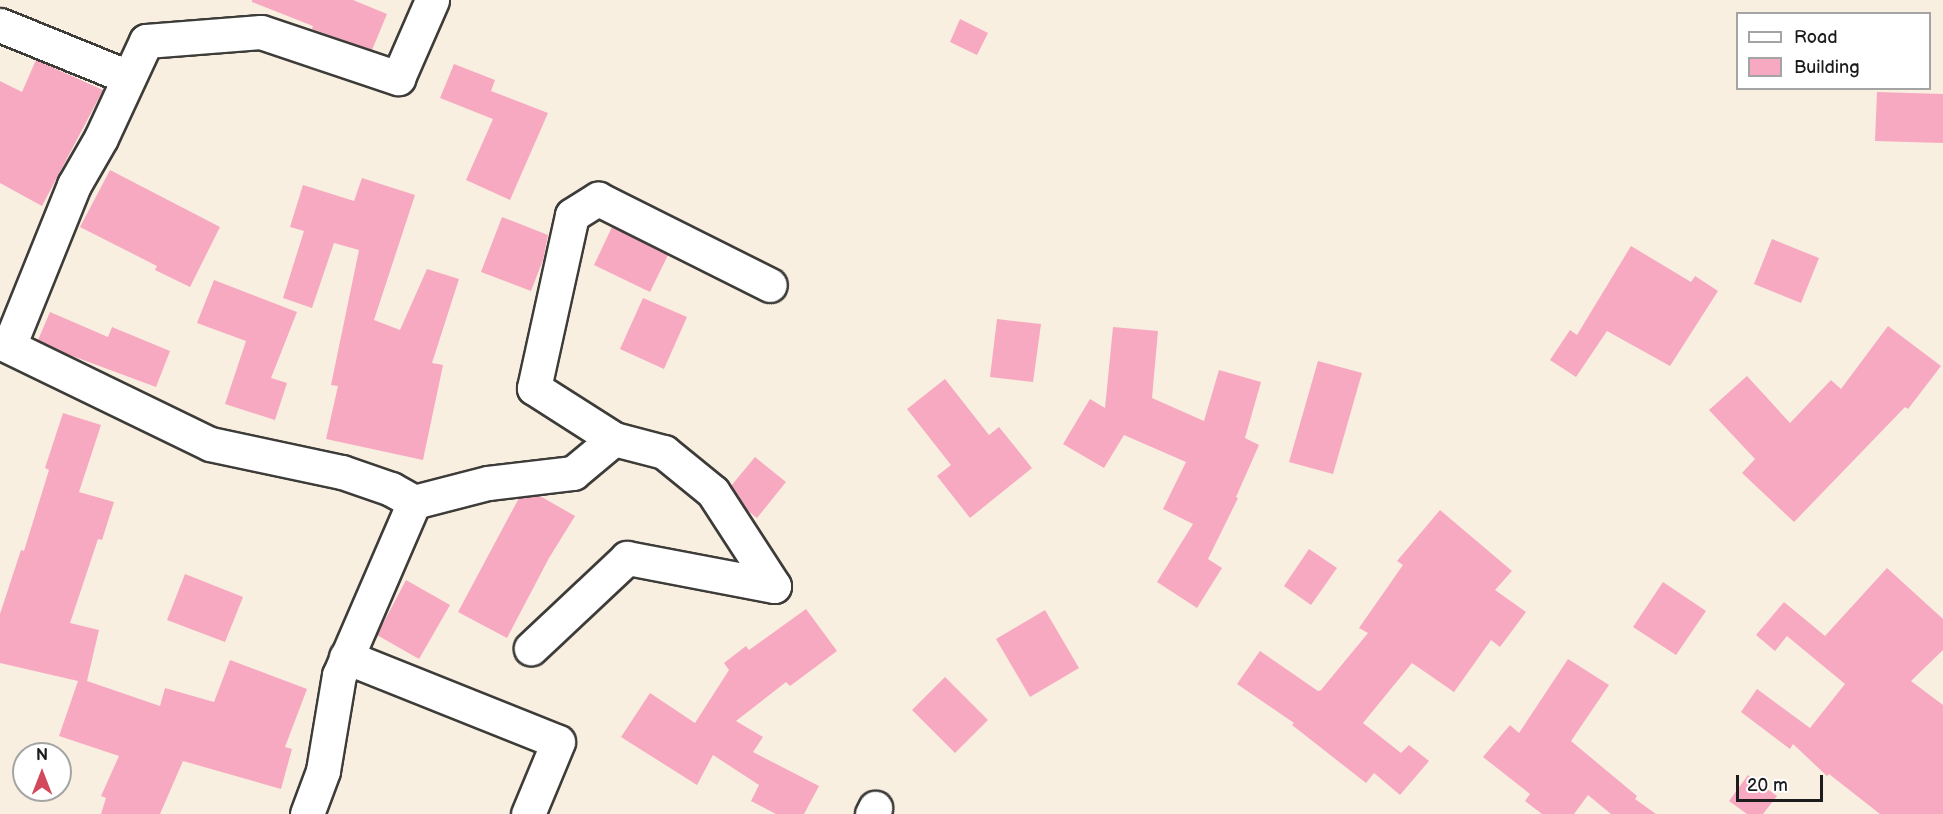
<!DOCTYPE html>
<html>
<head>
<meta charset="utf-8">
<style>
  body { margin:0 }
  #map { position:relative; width:1943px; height:814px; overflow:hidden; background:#f8efe0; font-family:"Balsamiq Sans",sans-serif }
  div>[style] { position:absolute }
  .building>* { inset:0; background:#f7a9c1 }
  .roads { filter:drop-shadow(2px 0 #3d3c39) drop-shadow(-2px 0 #3d3c39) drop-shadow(0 2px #3d3c39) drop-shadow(0 -2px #3d3c39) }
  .street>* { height:33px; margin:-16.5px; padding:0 16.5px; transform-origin:16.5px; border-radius:16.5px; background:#fff }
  span { translate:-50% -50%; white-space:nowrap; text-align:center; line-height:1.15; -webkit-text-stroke:5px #fff; paint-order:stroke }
  .legend { position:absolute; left:1736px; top:12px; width:195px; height:78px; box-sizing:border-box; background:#fff; border:2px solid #a4a4a4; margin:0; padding:8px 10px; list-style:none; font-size:18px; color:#1c1c1c }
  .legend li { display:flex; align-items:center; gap:12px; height:30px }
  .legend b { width:30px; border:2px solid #a4a4a4 }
  .north { position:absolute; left:12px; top:742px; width:60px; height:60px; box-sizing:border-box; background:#fff; border:2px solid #a4a4a4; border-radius:50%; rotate:0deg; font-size:16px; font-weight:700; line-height:24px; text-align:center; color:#1c1c1c }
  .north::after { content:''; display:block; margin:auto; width:21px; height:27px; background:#d1495b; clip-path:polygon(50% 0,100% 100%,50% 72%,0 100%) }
  .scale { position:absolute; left:1736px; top:775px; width:87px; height:27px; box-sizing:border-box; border:3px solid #1c1c1c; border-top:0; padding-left:8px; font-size:18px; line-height:21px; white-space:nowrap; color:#1c1c1c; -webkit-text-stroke:4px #fff; paint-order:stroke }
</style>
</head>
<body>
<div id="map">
  <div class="building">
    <i style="clip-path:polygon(252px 0,353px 0,387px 14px,372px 50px,312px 29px,313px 26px,252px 2px)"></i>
    <i style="clip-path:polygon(960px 19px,988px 33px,977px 55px,950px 42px)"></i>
    <i style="clip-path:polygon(36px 60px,103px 90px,42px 206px,0 183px,0 81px,22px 92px)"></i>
    <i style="clip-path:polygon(454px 64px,495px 80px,491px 91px,548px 113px,510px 200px,466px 180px,493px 119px,440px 98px)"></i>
    <i style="clip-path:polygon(1877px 92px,1943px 94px,1943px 143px,1875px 141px)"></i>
    <i style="clip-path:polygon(110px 170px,220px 227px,190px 287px,155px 270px,157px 266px,80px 227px)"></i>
    <i style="clip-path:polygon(362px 178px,415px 195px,374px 320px,400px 330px,427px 269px,459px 279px,432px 363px,443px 365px,423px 460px,326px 439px,338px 386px,331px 385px,359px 250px,334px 243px,312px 308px,283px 298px,304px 231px,290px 227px,303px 185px,354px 201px)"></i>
    <i style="clip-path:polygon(502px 217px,548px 235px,543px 260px,531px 291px,481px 272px)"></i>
    <i style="clip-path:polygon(612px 227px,668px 255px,650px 292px,594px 265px)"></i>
    <i style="clip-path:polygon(1772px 239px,1819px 258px,1801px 303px,1754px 284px)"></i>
    <i style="clip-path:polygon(1631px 246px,1691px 282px,1695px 276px,1718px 291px,1670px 366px,1607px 331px,1576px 377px,1550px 360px,1570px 330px,1577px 335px)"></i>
    <i style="clip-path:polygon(214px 280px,297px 312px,271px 378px,287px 383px,275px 420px,225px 404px,246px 341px,197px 323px)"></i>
    <i style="clip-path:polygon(643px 298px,687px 317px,664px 369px,620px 349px)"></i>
    <i style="clip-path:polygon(50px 312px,108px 337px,112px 327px,170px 351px,156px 387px,67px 354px,38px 340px)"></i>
    <i style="clip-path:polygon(997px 319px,1041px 324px,1033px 382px,990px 377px)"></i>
    <i style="clip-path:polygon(1888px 326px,1941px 366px,1908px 409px,1905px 407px,1794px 522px,1742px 473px,1755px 459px,1709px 410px,1747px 376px,1790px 423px,1831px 380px,1841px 389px)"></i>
    <i style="clip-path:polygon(1113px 327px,1158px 331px,1152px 398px,1204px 421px,1219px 370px,1261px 382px,1245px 438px,1259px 445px,1236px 497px,1238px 498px,1208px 559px,1222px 568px,1197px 608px,1157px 582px,1193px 524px,1163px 509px,1186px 462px,1124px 435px,1104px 468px,1063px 444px,1090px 399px,1105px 408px)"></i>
    <i style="clip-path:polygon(1318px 361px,1362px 373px,1333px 474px,1289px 462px)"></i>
    <i style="clip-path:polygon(945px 379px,989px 435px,999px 427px,1032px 468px,970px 518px,937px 476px,951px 465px,907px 409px)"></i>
    <i style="clip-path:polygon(63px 413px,101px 425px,79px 492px,114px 502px,102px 540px,98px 539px,70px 623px,99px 630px,87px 681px,160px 706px,165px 688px,214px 702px,230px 660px,307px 689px,285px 747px,292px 749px,281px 789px,183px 761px,160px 814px,101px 814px,106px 798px,101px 796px,119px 756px,59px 736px,78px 681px,0 663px,0 614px,21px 550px,24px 551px,49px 470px,45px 468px)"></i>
    <i style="clip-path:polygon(755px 457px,786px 482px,757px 518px,747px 510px,731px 486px)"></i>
    <i style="clip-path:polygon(540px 496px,575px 516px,549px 558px,507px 638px,458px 612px,519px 498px)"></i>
    <i style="clip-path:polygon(1440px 510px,1512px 571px,1495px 590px,1526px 612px,1500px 647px,1491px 640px,1454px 692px,1412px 663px,1363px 723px,1401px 753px,1409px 745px,1429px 761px,1400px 795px,1374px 773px,1366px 783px,1292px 725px,1294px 723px,1237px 684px,1260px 651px,1318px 691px,1321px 690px,1368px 633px,1359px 628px,1403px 565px,1397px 561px)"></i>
    <i style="clip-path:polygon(1309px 549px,1337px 568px,1311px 605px,1284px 586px)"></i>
    <i style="clip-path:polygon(1887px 568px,1943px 619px,1943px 650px,1911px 681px,1943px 705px,1943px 814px,1880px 814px,1829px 774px,1827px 776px,1793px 744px,1790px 749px,1741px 712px,1757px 689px,1810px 728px,1845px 684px,1787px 636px,1775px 651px,1756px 635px,1784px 602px,1825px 636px)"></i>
    <i style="clip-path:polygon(185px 574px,243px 597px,225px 642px,167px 620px)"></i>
    <i style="clip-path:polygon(406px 580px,450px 605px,419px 659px,377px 635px)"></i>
    <i style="clip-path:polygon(1663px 582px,1706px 611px,1676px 655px,1633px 627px)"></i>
    <i style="clip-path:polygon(806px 609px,837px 651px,790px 686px,786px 682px,736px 721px,763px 737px,753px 752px,819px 786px,804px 814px,776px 814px,751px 801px,759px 785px,713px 755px,697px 785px,621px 737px,650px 693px,695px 723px,729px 670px,724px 663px,746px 646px,749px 650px)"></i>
    <i style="clip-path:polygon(1045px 610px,1079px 668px,1030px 697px,996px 639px)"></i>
    <i style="clip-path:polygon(1568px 659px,1609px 685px,1571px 741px,1637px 796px,1635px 799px,1656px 814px,1611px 814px,1588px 795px,1574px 814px,1542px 814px,1525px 801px,1530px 794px,1483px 757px,1510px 725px,1519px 733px)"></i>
    <i style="clip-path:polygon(945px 677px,988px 720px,955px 753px,912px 710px)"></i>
    <i style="clip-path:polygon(1748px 775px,1777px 796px,1763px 814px,1747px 814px,1729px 801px)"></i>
  </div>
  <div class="roads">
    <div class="street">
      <i style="left:0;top:25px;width:138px;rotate:22.1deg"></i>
      <i style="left:0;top:342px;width:233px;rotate:25.9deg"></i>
      <i style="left:210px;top:444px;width:135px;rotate:12deg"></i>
      <i style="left:342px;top:472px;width:52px;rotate:19.1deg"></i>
      <i style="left:391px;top:489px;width:26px;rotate:29deg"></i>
      <i style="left:414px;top:502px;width:189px;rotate:113.4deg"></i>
      <i style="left:339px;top:675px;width:97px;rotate:99.5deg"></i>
      <i style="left:323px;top:771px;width:46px;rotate:110.4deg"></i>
      <i style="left:9px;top:346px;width:174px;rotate:-68deg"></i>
      <i style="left:74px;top:185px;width:54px;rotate:-60.1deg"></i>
      <i style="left:101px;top:138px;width:107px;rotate:-65.1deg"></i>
      <i style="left:146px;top:41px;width:115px;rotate:-4.5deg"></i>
      <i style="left:261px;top:32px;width:145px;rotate:18.6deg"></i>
      <i style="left:398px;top:78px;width:85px;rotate:-66.4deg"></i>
      <i style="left:614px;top:439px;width:95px;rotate:-147.5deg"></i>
      <i style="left:534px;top:388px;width:177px;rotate:-77.6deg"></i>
      <i style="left:572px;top:215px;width:31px;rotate:-32deg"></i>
      <i style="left:598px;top:199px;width:192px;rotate:26.6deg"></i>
      <i style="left:414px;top:502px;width:76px;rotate:-14.4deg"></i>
      <i style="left:488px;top:483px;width:86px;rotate:-6.7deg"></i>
      <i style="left:573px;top:473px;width:53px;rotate:-39.7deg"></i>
      <i style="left:614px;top:439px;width:52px;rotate:14.6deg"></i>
      <i style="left:664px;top:452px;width:63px;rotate:39.2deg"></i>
      <i style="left:713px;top:492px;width:112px;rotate:57deg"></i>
      <i style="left:774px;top:586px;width:150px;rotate:-169.2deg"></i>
      <i style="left:627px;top:558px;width:132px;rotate:136.8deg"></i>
      <i style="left:346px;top:657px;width:228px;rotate:21.8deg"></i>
      <i style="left:558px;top:742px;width:78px;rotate:112.6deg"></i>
      <i style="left:872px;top:814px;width:7px;rotate:-63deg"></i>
    </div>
  </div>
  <ul class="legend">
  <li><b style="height:8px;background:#fff"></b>Road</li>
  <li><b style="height:16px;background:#f7a9c1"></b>Building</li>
  </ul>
  <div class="north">N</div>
  <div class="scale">20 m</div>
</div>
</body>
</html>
